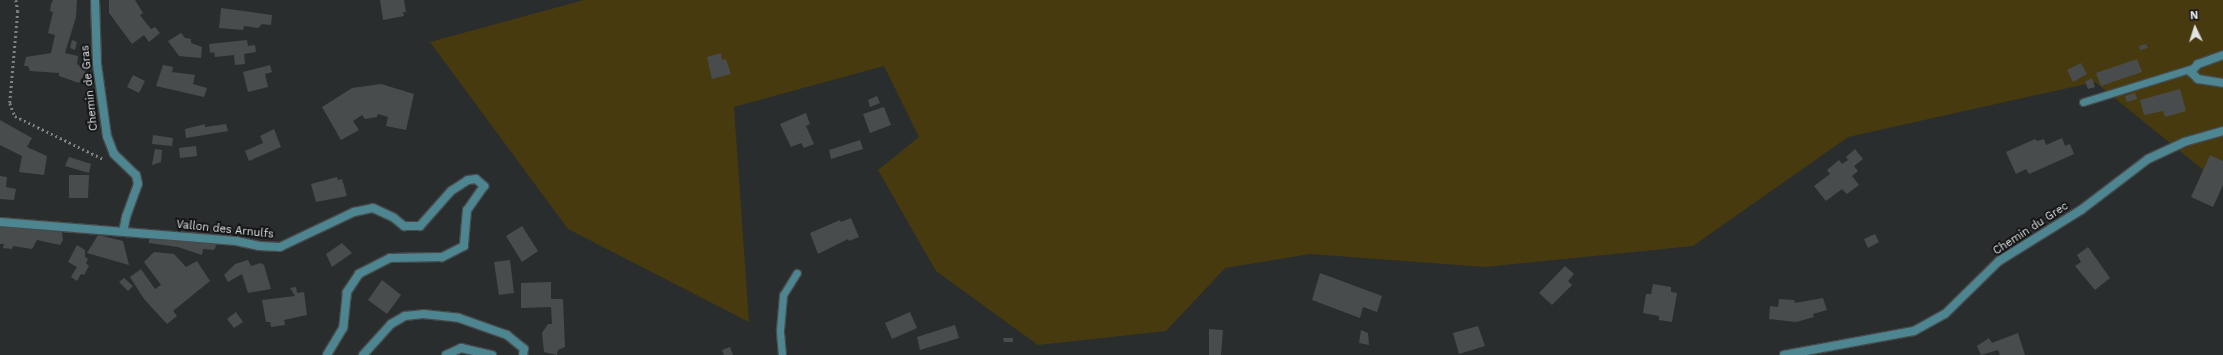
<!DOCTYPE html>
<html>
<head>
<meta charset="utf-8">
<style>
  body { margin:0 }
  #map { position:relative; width:2223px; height:355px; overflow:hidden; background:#2a2d2e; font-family:"Work Sans",sans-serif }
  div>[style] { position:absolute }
  .green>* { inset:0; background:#473a0e }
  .building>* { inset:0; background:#494c4d }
  .path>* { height:2.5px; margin-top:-1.25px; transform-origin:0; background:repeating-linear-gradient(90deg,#7e8182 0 2px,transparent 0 5px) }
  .roads { filter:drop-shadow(1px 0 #474a4b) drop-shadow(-1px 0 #474a4b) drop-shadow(0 1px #474a4b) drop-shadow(0 -1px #474a4b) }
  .lane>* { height:7px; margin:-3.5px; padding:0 3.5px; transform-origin:3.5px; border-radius:3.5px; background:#4d8591 }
  .street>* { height:8px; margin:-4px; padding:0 4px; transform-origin:4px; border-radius:4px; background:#4d8591 }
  span { translate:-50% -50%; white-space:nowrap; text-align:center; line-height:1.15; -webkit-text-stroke:4px #141516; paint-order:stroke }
  .street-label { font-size:11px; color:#e1e3e4 }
  .north { position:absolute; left:2175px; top:8px; width:40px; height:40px; -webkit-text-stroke:3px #141516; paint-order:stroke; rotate:356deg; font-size:11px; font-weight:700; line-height:16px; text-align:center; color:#e1e3e4 }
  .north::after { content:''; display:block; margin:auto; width:14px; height:18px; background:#e1e3e4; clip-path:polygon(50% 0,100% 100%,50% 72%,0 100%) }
</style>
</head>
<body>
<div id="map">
  <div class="green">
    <i style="clip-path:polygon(584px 0,2223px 0,2223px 186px,2095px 82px,1848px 137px,1693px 246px,1485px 267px,1310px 254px,1225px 268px,1166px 331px,1038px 345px,936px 271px,878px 170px,919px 137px,884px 66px,734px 107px,749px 322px,568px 229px,430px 42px)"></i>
  </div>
  <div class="building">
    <i style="clip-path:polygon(53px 0,77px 0,76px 17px,65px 53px,78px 56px,77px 64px,86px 71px,79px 83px,59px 76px,59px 73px,30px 71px,28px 66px,24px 66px,26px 57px,51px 53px,55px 35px,48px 33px,53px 12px,50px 11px,51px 4px)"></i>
    <i style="clip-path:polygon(109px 0,135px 0,143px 13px,140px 15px,143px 19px,151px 29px,155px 27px,160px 33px,149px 42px,144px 35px,132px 44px,109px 13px)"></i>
    <i style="clip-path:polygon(380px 0,404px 0,406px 12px,403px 12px,404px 16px,383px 20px)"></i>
    <i style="clip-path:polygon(221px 8px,272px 15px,271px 25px,262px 24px,258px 28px,244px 26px,243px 30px,219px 28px)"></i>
    <i style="clip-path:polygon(181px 33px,185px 38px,191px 39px,191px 43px,202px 47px,201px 58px,179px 56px,168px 41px)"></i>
    <i style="clip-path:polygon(72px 40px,77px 42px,75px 50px,70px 48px)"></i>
    <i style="clip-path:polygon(247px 40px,248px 46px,255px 45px,256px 52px,244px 54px,245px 64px,235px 65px,234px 55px,215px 57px,214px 52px,210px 53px,209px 44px)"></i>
    <i style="clip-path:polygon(2146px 44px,2148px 48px,2140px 50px,2139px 46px)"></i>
    <i style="clip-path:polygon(721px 53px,722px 60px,726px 59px,731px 74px,712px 79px,707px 57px)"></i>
    <i style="clip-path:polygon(2137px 59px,2142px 72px,2101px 86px,2096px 73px)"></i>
    <i style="clip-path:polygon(2081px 63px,2087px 74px,2073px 82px,2067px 70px)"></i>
    <i style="clip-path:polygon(163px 65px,173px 67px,172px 72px,195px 75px,193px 84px,207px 88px,204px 97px,156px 86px)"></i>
    <i style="clip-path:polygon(270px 65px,272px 72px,265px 74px,268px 87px,248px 92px,243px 72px)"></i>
    <i style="clip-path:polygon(133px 75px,145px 81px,139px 93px,127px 87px)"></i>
    <i style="clip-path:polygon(2092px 78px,2095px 87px,2088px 89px,2085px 82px)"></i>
    <i style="clip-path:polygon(381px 84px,414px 94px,406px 130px,386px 126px,388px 117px,378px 114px,377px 117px,365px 119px,362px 115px,353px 121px,359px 130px,341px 140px,322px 107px,352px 88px)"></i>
    <i style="clip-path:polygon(2180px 89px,2186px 111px,2165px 117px,2163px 111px,2144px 115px,2140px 100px)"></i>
    <i style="clip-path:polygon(2135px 93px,2137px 99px,2127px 102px,2125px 96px)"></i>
    <i style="clip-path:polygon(877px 96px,880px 103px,870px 107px,868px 100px)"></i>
    <i style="clip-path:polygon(884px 107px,891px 125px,870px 133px,863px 114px)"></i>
    <i style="clip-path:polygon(806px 113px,810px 124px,806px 126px,814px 144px,804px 148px,801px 143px,791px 147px,780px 124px)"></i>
    <i style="clip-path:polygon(0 120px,32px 138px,27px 147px,47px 156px,44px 175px,19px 172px,22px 156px,0 145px)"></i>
    <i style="clip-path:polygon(205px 124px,205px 127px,226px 124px,228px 131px,186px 138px,185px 129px)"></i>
    <i style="clip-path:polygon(274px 129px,281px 147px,249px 161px,245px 151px,263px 143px,260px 136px)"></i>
    <i style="clip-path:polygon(153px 135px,173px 138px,172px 146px,152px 144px)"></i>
    <i style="clip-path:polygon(2062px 138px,2065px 146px,2070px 144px,2074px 154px,2029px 174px,2026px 169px,2016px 174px,2006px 152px,2035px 139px,2037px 141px,2044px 139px,2046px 145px)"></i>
    <i style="clip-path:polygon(860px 140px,863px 149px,831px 159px,829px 150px)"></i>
    <i style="clip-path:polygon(196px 146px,197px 156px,180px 158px,179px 148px)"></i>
    <i style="clip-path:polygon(155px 149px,162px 150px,161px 162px,152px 165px)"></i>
    <i style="clip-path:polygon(1855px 149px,1863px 159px,1854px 166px,1858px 171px,1852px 176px,1859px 185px,1847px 194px,1842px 189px,1826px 201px,1814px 186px,1830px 174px,1827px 170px,1839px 160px,1842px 164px,1848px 160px,1846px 157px)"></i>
    <i style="clip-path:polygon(2210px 155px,2223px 161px,2223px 185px,2213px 207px,2191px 197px)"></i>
    <i style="clip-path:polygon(69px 157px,91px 164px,89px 173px,65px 166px)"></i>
    <i style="clip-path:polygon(69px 175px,89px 175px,88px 198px,69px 198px)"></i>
    <i style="clip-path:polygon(0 176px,7px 177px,6px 187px,16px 189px,14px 200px,0 199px)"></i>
    <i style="clip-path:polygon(337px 177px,338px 180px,342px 179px,347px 196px,316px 202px,311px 184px)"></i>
    <i style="clip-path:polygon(851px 218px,859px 237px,849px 241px,848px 239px,818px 254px,810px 233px,840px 220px,841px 222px)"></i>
    <i style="clip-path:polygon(0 226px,62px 232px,63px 240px,60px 245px,37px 240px,32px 249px,13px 246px,12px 249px,3px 248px,4px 244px,0 244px)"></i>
    <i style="clip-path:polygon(522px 226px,538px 251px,522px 262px,506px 236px)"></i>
    <i style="clip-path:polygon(149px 234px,214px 241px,216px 246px,214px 250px,203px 249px,202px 255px,178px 247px,149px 243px)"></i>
    <i style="clip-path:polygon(1875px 234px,1879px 242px,1868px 248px,1864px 239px)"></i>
    <i style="clip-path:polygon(98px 235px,123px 241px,129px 265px,87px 253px)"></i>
    <i style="clip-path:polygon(342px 243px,352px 253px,332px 267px,326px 254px)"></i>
    <i style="clip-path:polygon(77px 245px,85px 250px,85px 257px,88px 259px,86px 263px,89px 266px,84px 275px,81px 274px,77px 281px,71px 277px,77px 267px,68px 262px)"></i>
    <i style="clip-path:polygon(2088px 247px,2110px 278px,2095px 290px,2075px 266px,2081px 262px,2077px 255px)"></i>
    <i style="clip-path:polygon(154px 252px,174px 254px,186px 267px,197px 261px,210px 281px,173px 311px,177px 316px,167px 324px,144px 299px,130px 277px,141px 269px,155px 289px,161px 285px,144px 262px)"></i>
    <i style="clip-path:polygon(248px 260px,251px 266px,261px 263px,264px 265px,271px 289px,248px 293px,242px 274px,228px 282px,224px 275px,235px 264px)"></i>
    <i style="clip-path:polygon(510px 260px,514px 293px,499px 295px,494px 262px)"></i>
    <i style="clip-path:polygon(1565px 266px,1574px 274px,1568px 281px,1572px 285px,1552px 305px,1539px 293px)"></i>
    <i style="clip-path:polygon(1320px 273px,1382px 296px,1377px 312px,1363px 307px,1360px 318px,1312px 300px)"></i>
    <i style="clip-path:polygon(124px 278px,133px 286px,128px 291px,119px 282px)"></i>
    <i style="clip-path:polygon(382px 280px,401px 295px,387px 314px,368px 300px)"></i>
    <i style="clip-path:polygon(551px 282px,551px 299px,563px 299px,565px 347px,558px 350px,557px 355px,544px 352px,542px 333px,548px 324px,552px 324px,551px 307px,521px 308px,521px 283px)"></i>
    <i style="clip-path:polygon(1653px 284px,1671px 287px,1671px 292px,1677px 293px,1672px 322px,1659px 320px,1659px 316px,1643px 313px,1646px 294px,1651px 294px)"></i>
    <i style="clip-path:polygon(296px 287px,297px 293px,304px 292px,307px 315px,284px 320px,285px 325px,271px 327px,270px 322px,266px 322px,262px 300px,295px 296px,290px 288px)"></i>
    <i style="clip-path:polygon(1823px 298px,1827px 310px,1813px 314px,1814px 317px,1796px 322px,1769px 319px,1770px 306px,1778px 307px,1779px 299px,1794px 300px,1795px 303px)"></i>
    <i style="clip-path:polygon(236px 312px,243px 322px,234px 328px,227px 319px)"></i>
    <i style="clip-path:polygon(910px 312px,917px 328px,892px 339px,885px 323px)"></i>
    <i style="clip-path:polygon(955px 325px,959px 338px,920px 350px,917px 337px)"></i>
    <i style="clip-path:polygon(1478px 326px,1485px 346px,1459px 354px,1453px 333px)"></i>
    <i style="clip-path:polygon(1209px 329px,1223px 330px,1221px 355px,1209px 355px)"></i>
    <i style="clip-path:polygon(1361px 330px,1368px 333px,1369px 345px,1359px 343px)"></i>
    <i style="clip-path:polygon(2018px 333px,2025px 355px,2000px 355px,1998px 350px,1981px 355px,1977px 346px,1989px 338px,1992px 343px)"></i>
    <i style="clip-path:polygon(1003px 338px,1013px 338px,1013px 342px,1004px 342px)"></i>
    <i style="clip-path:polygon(730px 347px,733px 355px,724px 355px,722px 350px)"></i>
  </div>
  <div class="path">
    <i style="left:16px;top:0;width:11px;rotate:80deg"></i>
    <i style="left:18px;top:11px;width:92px;rotate:95deg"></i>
    <i style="left:10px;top:103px;width:14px;rotate:69deg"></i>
    <i style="left:15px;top:116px;width:98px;rotate:26deg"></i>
  </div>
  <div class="roads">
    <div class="lane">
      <i style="left:2083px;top:102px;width:115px;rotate:-17.2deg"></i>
      <i style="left:782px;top:355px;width:25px;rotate:-95deg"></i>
      <i style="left:780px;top:330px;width:35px;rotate:-85deg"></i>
      <i style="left:783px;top:295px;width:26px;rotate:-58deg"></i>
    </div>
    <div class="street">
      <i style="left:95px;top:0;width:64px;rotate:88.2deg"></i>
      <i style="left:97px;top:64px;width:73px;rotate:82.1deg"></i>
      <i style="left:107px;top:136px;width:19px;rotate:69deg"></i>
      <i style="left:114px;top:154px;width:30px;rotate:44deg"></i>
      <i style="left:136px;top:175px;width:9px;rotate:77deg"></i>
      <i style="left:138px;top:184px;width:35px;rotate:110deg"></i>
      <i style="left:126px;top:217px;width:15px;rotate:101deg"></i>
      <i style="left:2223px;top:55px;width:27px;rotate:160deg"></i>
      <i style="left:2198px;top:64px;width:11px;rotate:131deg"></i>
      <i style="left:2191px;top:72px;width:10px;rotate:45deg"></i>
      <i style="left:2198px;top:79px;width:25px;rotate:9deg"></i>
      <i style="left:0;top:222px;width:237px;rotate:4.6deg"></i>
      <i style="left:236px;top:241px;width:24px;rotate:12deg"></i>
      <i style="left:259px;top:246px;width:21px;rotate:3deg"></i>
      <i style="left:280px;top:247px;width:82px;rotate:-25.3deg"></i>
      <i style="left:354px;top:212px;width:19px;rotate:-12deg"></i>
      <i style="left:373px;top:208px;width:23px;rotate:25deg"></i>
      <i style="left:394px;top:218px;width:13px;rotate:39deg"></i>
      <i style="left:404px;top:226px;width:16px"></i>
      <i style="left:420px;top:226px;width:47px;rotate:-48.5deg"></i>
      <i style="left:451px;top:191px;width:20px;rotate:-33deg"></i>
      <i style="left:468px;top:180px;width:8px;rotate:-7deg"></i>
      <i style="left:476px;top:179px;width:11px;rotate:41deg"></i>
      <i style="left:484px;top:186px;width:29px;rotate:125deg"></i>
      <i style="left:467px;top:210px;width:36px;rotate:95deg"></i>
      <i style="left:464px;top:246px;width:25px;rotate:153deg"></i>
      <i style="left:442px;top:257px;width:52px;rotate:178.9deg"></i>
      <i style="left:390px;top:258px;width:35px;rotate:153deg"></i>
      <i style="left:359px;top:274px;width:22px;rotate:124deg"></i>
      <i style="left:347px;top:292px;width:36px;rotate:96deg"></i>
      <i style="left:343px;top:328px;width:31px;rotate:121deg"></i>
      <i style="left:363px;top:355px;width:42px;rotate:-47.9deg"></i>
      <i style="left:391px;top:324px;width:16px;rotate:-30deg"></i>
      <i style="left:405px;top:316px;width:18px;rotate:-6deg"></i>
      <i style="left:423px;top:314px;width:36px;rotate:6deg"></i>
      <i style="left:459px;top:318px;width:51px;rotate:19.5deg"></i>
      <i style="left:507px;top:335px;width:22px;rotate:39deg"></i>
      <i style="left:524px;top:349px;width:6px;rotate:99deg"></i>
      <i style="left:446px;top:355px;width:17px;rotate:-25deg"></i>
      <i style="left:461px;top:348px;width:32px;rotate:13deg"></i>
      <i style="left:1784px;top:355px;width:132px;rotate:-10.5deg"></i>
      <i style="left:1914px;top:331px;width:35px;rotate:-29deg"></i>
      <i style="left:1945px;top:314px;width:76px;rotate:-44.5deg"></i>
      <i style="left:1999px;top:261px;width:97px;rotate:-31.9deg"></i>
      <i style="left:2081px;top:210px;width:84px;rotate:-37.3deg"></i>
      <i style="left:2148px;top:159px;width:40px;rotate:-25deg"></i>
      <i style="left:2184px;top:142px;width:41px;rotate:-15.8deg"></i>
    </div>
  </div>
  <div class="street-label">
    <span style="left:90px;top:88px;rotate:-96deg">Chemin de Gras</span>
    <span style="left:2031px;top:229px;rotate:-33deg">Chemin du Grec</span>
    <span style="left:225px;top:230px;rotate:6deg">Vallon des Arnulfs</span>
  </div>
  <div class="north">N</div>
</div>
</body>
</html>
